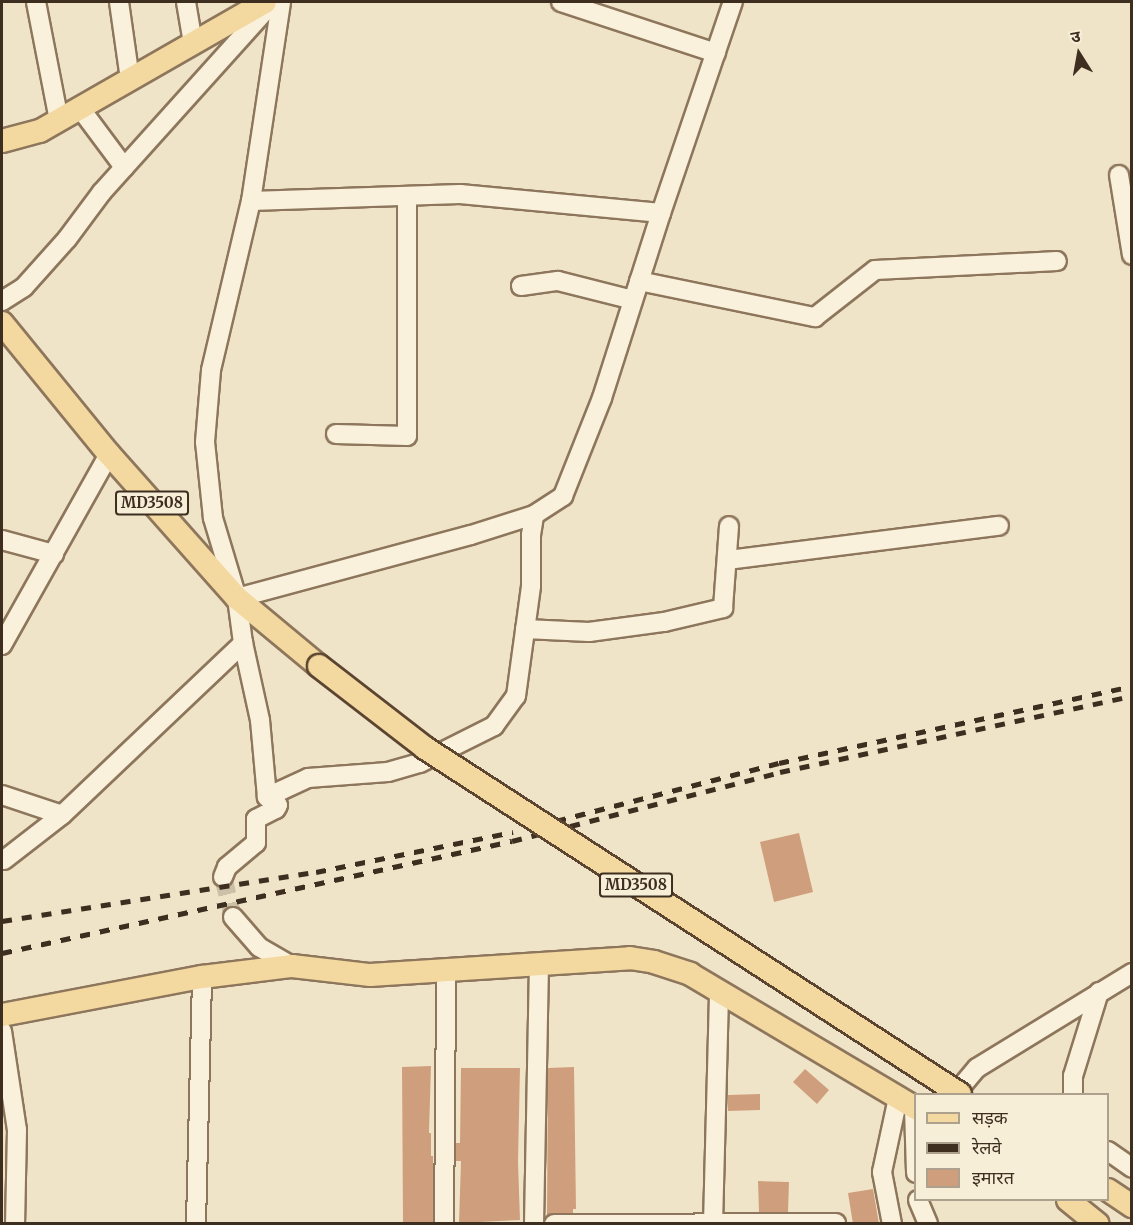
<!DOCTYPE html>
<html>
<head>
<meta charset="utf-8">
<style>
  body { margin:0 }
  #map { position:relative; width:1133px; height:1225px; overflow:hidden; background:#f0e4c8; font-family:Merriweather,"Noto Sans Devanagari",serif }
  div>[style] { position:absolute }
  .building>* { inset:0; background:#cf9f7d }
  .minor-tunnel>* { height:18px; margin-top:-9px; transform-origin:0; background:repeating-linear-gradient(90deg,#ccc0a6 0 18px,transparent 0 27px) }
  .roads { filter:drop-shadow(2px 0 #8d765c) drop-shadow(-2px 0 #8d765c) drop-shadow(0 2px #8d765c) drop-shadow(0 -2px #8d765c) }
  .minor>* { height:18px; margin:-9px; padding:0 9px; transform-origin:9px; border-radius:9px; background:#faf1dc }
  .major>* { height:22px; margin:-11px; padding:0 11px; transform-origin:11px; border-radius:11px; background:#f3d9a0 }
  .rail>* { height:4.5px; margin-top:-2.25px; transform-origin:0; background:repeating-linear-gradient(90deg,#3d2e20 0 10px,transparent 0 20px) }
  .bridges { filter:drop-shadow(2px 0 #5b4430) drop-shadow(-2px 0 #5b4430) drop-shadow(0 2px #5b4430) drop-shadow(0 -2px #5b4430) }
  .major-bridge>* { height:22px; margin:-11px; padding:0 11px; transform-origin:11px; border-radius:11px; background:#f3d9a0 }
  span { translate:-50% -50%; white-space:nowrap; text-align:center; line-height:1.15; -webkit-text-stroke:5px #f7eed8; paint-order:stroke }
  .shield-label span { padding:2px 4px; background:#f7eed8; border:2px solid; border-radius:4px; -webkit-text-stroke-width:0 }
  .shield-label { font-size:15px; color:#3d2e20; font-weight:700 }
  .frame { position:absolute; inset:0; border:3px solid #3d2e20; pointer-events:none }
  .legend { position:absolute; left:914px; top:1093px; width:195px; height:108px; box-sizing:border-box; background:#f7eed8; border:2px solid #ada18e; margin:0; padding:8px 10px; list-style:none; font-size:18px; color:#3d2e20 }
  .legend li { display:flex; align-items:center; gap:12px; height:30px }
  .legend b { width:30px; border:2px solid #ada18e }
  .north { position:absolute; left:1049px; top:24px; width:60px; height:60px; -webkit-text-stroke:4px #f7eed8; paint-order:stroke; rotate:349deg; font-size:16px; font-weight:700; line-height:24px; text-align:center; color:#3d2e20 }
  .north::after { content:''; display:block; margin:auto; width:21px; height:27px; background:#3d2e20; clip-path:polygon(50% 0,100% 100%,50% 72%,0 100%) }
</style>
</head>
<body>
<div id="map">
  <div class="building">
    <i style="clip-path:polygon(799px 833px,813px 892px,774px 902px,760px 842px)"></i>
    <i style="clip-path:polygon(431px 1066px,429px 1133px,431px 1133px,431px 1156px,433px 1156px,433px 1224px,403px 1224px,402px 1067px)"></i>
    <i style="clip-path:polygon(574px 1067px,576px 1209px,573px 1209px,573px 1213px,554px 1213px,547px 1216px,548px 1068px)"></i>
    <i style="clip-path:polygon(461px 1068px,520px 1068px,518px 1162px,520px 1220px,459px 1223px,461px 1161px,456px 1161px,456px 1143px,460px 1143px)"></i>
    <i style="clip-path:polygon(805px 1069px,829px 1090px,817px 1104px,793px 1082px)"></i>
    <i style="clip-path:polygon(760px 1094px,760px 1110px,728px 1111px,728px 1095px)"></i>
    <i style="clip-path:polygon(758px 1181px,789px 1182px,788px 1212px,759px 1212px)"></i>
    <i style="clip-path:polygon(873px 1189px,879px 1224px,853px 1224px,848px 1193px)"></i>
  </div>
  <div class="minor-tunnel">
    <i style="left:223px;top:877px;width:41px;rotate:76deg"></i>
  </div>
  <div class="roads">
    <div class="minor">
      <i style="left:36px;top:2px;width:120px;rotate:79deg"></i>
      <i style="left:119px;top:2px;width:78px;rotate:81.9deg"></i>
      <i style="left:186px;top:2px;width:42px;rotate:80.3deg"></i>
      <i style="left:561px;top:2px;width:163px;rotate:18.2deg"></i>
      <i style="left:80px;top:108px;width:74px;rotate:53.3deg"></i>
      <i style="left:1119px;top:175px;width:81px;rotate:80.8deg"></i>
      <i style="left:251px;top:201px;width:209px;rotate:-1.9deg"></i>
      <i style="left:460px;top:194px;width:202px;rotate:5.4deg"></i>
      <i style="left:639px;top:281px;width:180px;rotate:11.6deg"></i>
      <i style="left:815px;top:317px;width:76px;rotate:-38.1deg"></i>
      <i style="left:875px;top:270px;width:182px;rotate:-2.8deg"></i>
      <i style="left:521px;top:286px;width:37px;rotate:-8deg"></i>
      <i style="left:558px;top:281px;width:77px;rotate:14.2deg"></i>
      <i style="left:2px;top:301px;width:26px;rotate:-32deg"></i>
      <i style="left:24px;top:287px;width:64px;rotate:-48.1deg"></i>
      <i style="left:67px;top:239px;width:59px;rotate:-53.3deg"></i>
      <i style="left:102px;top:192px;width:254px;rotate:-48deg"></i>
      <i style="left:336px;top:434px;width:71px;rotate:1.6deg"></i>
      <i style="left:407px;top:436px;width:240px;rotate:-90deg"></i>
      <i style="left:2px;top:540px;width:54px;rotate:15.1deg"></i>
      <i style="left:728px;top:560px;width:273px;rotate:-7.2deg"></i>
      <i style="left:237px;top:598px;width:242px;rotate:-15.1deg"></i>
      <i style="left:471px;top:535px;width:66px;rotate:-17.6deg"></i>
      <i style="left:534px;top:515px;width:35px;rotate:-33deg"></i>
      <i style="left:563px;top:496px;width:105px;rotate:-68.3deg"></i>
      <i style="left:602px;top:398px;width:194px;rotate:-72.3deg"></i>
      <i style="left:661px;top:213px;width:223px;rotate:-71.2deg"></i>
      <i style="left:525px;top:629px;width:64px;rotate:2.7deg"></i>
      <i style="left:589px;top:632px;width:76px;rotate:-7.6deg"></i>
      <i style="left:664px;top:622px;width:61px;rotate:-13.3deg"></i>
      <i style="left:723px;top:608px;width:82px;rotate:-85.8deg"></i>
      <i style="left:2px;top:645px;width:219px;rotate:-60.7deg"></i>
      <i style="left:2px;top:795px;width:63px;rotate:18.4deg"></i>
      <i style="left:62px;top:815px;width:250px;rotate:-43.5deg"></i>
      <i style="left:267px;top:797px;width:45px;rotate:-24.9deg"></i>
      <i style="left:308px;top:778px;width:80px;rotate:-4.3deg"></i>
      <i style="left:388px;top:772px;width:33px;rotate:-16deg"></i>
      <i style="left:420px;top:763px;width:83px;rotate:-26.6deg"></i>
      <i style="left:494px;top:726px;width:37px;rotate:-54deg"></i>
      <i style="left:516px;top:696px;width:111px;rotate:-82.2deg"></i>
      <i style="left:531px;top:586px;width:51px;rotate:-90deg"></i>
      <i style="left:531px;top:535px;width:20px;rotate:-81deg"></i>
      <i style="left:4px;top:860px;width:73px;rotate:-37.8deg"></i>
      <i style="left:223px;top:877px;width:11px;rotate:-68deg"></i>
      <i style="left:227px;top:867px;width:38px;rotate:-40deg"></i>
      <i style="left:256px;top:843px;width:24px;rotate:-90deg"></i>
      <i style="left:256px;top:819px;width:22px;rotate:-27deg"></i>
      <i style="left:276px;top:809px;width:4px;rotate:-63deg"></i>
      <i style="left:278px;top:805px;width:14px;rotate:-144deg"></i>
      <i style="left:267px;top:797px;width:77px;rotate:-95.2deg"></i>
      <i style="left:260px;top:720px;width:79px;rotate:-102.4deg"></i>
      <i style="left:243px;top:643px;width:45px;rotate:-97.6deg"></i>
      <i style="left:237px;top:598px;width:84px;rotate:-106.7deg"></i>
      <i style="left:213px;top:518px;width:76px;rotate:-96deg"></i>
      <i style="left:205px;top:442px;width:72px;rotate:-85.2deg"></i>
      <i style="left:211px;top:370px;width:174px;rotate:-76.7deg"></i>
      <i style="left:251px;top:201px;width:201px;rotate:-81.4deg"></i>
      <i style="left:233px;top:917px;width:40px;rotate:49deg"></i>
      <i style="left:259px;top:947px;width:38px;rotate:30deg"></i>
      <i style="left:2px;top:1031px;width:100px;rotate:81.4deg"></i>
      <i style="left:17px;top:1130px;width:94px;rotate:91.2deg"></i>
      <i style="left:955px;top:1094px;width:34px;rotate:-50deg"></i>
      <i style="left:977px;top:1068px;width:182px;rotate:-31.5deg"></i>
      <i style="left:1073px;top:1094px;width:18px;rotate:-90deg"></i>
      <i style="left:1073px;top:1076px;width:88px;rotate:-72.8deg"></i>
      <i style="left:914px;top:1108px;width:65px;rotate:88.2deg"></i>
      <i style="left:1108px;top:1151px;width:29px;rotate:35deg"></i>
      <i style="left:918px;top:1200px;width:26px;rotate:67deg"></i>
      <i style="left:196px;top:1224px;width:247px;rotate:-88.6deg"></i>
      <i style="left:444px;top:1224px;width:252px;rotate:-89.5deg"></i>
      <i style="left:534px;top:1224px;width:259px;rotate:-88.9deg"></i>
      <i style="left:554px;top:1224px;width:282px;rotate:-0.2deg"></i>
      <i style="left:713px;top:1224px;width:232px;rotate:-88.5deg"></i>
      <i style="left:892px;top:1224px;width:53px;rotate:-100.9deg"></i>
      <i style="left:882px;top:1172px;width:76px;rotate:-77.8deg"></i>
    </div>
    <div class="major">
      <i style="left:2px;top:141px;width:39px;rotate:-15deg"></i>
      <i style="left:40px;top:131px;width:259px;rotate:-29.8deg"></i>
      <i style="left:2px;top:323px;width:169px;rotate:50.8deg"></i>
      <i style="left:109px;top:454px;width:193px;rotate:48.4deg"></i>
      <i style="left:237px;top:598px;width:107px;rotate:39.7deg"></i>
      <i style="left:2px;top:1015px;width:204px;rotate:-10.8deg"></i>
      <i style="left:202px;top:977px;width:91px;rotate:-7deg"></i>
      <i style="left:292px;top:966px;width:79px;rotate:6.6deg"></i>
      <i style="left:370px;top:975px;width:261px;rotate:-3.7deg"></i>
      <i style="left:630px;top:958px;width:24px;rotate:9deg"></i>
      <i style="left:654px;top:962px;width:38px;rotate:18deg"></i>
      <i style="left:690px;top:974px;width:263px;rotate:30.7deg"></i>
      <i style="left:1108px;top:1190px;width:29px;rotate:34deg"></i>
      <i style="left:1068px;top:1200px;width:38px;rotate:39deg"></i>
    </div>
  </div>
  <div class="rail">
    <i style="left:556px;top:821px;width:230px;rotate:-14.6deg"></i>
    <i style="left:779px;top:763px;width:361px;rotate:-12.3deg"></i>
    <i style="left:2px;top:921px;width:318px;rotate:-8.9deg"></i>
    <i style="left:316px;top:872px;width:201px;rotate:-11.5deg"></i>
    <i style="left:2px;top:953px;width:522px;rotate:-12.39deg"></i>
    <i style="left:512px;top:841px;width:277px;rotate:-14.4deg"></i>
    <i style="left:780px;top:772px;width:360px;rotate:-12.2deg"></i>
  </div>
  <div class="bridges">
    <div class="major-bridge">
      <i style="left:319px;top:666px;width:134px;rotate:37.7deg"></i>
      <i style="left:425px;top:748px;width:637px;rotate:32.89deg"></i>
    </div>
  </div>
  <div class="shield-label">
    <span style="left:152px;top:503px">MD3508</span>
    <span style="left:636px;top:885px">MD3508</span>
  </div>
  <div class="frame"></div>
  <ul class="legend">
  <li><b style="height:8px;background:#f3d9a0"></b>सड़क</li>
  <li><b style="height:8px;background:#3d2e20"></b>रेलवे</li>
  <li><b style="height:16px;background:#cf9f7d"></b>इमारत</li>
  </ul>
  <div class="north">उ</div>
</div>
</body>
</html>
